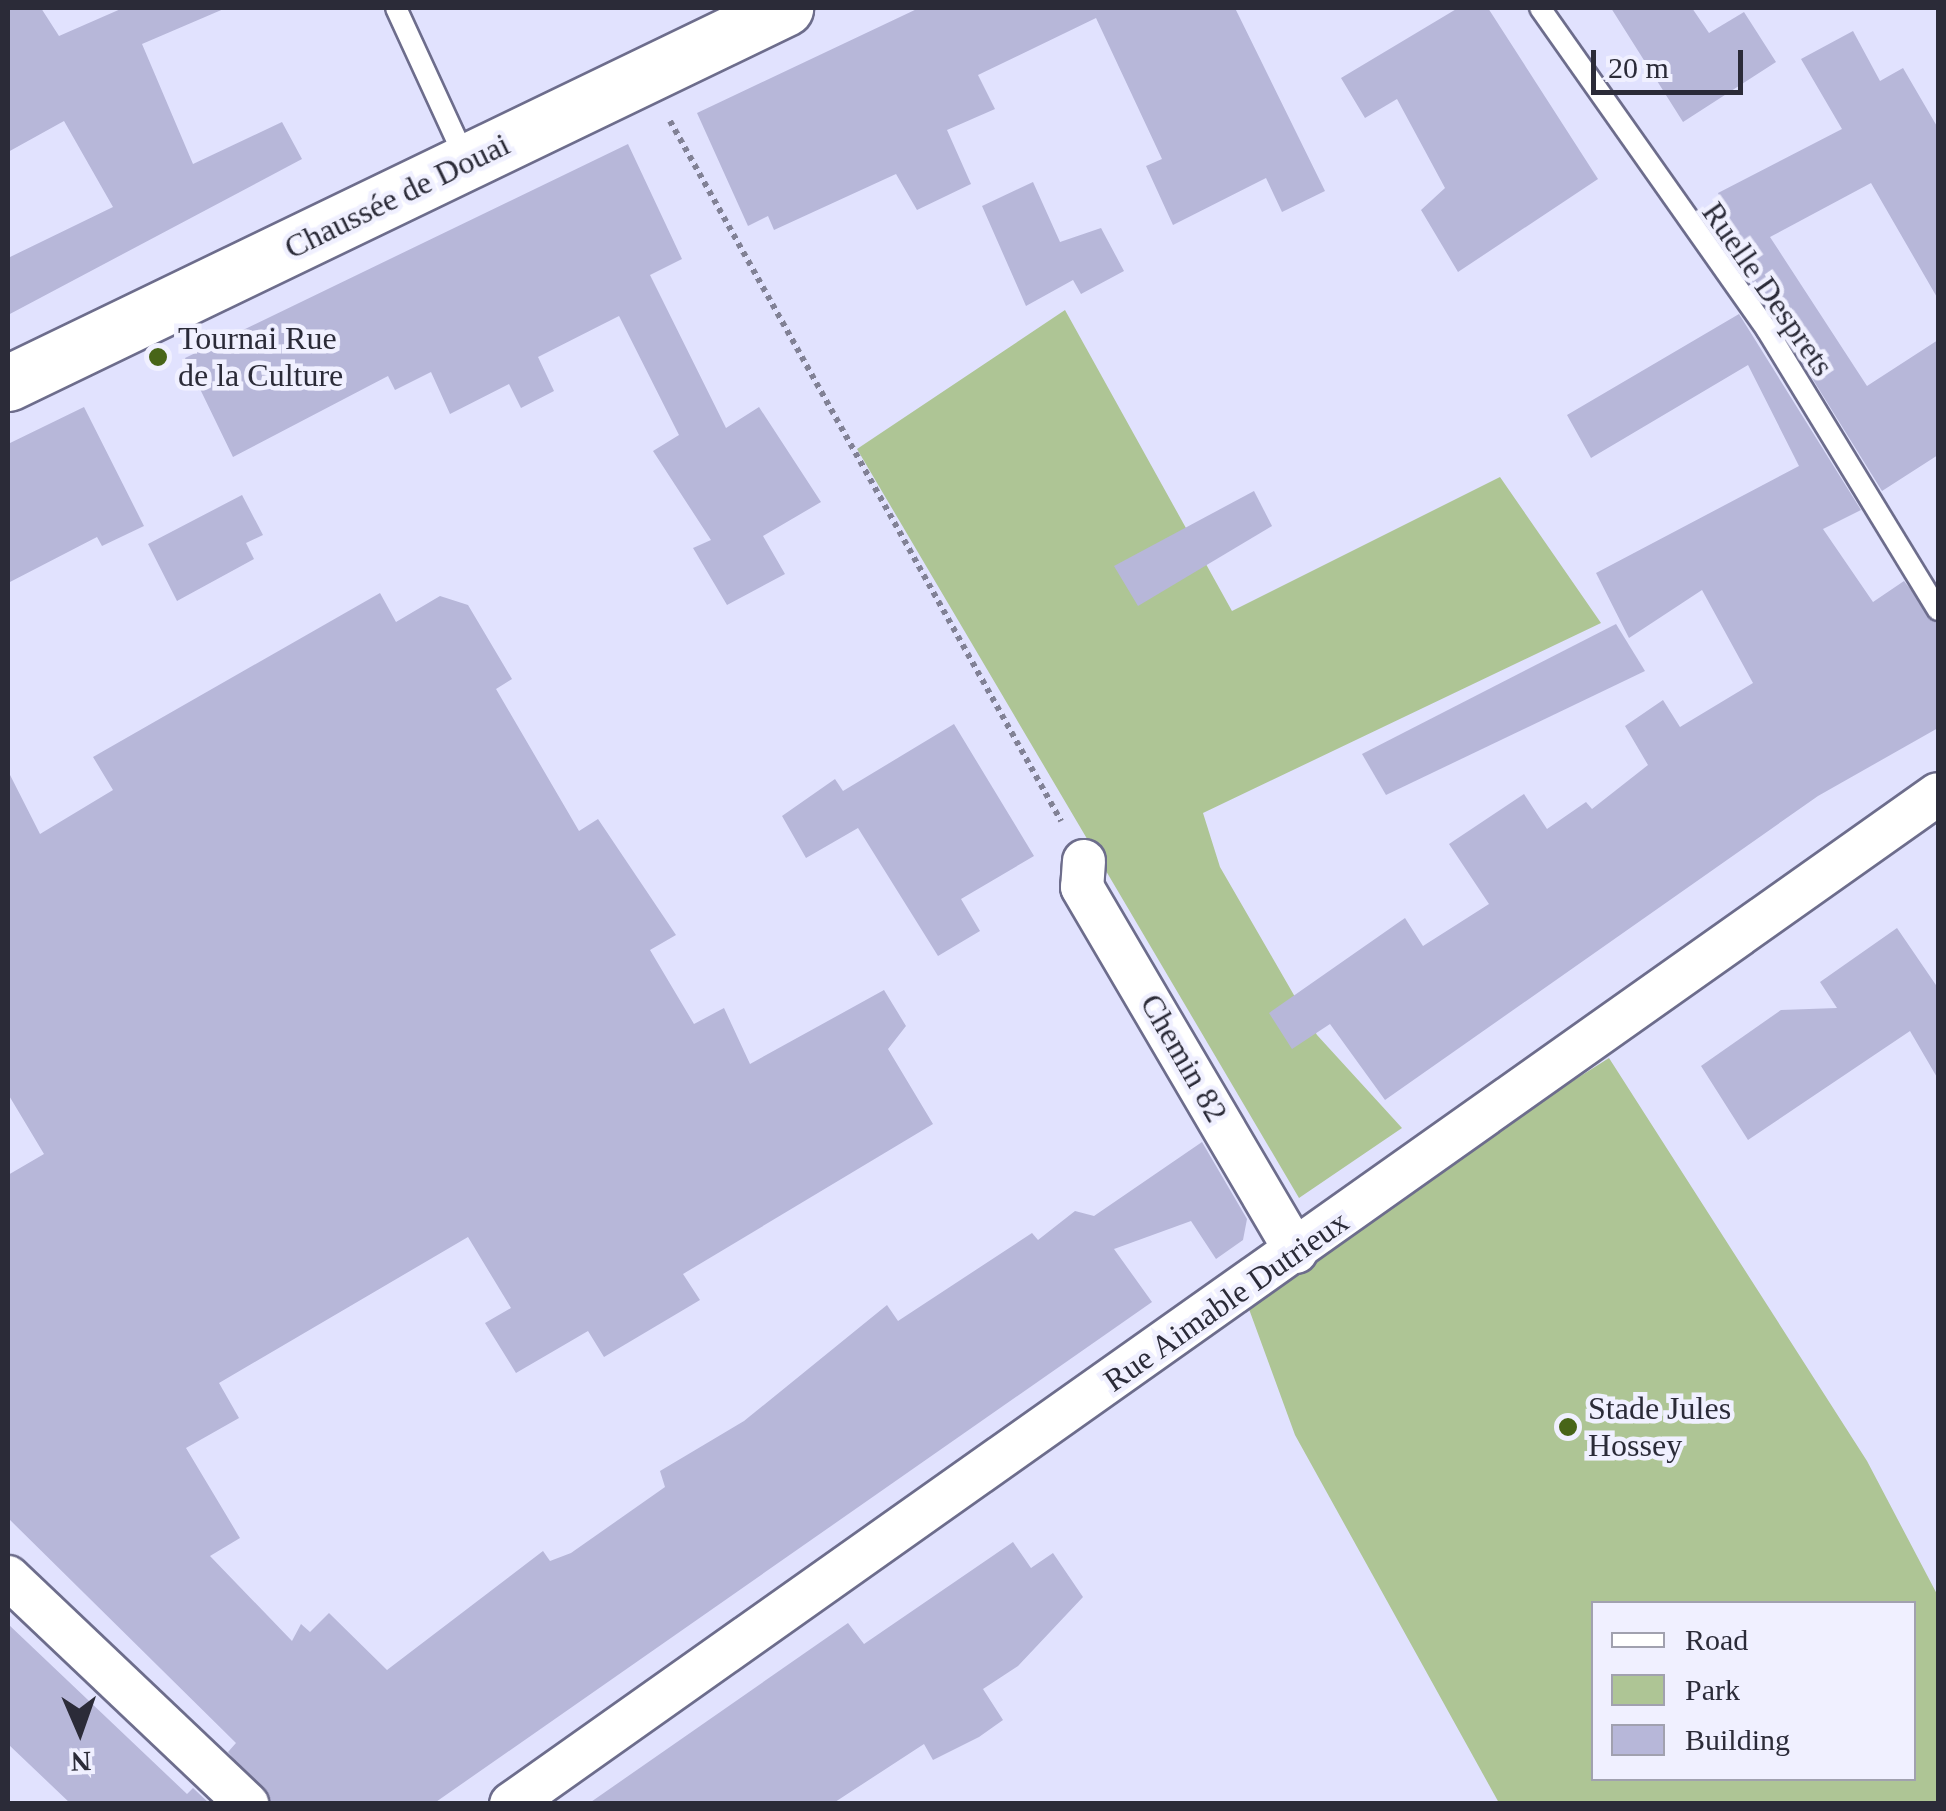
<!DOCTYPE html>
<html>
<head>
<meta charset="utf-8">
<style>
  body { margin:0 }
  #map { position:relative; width:1946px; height:1811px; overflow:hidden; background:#e1e2fe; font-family:Georgia,serif }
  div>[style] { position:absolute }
  .green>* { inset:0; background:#aec595 }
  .building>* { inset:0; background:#b7b7d9 }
  .path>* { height:6px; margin-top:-3px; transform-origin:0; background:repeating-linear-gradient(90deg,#818195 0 5px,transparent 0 10px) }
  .roads { filter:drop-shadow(2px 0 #6d6d8c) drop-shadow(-2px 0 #6d6d8c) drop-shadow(0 2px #6d6d8c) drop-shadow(0 -2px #6d6d8c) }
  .lane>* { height:20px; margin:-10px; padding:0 10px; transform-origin:10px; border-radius:10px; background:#fff }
  .street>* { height:42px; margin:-21px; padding:0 21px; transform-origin:21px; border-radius:21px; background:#fff }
  .primary>* { height:55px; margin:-27.5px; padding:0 27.5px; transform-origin:27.5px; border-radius:27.5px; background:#fff }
  .dots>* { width:28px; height:28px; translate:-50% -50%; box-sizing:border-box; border:5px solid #f0f0ff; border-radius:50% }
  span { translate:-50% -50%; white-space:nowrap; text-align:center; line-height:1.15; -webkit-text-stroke:9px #f0f0ff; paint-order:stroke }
  .street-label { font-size:32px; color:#2b2b38 }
  .poi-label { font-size:32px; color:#2b2b38 }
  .left { translate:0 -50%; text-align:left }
  .frame { position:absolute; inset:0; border:10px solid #2b2b38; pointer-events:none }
  .legend { position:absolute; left:1591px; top:1601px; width:325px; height:180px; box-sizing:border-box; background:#f0f0ff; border:2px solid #a1a1af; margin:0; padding:12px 18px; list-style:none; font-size:30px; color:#2b2b38 }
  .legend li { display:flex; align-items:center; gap:20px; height:50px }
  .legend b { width:50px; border:2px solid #a1a1af }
  .north { position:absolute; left:30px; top:1681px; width:100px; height:100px; -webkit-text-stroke:8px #f0f0ff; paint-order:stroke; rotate:178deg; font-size:28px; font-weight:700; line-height:40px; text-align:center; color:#2b2b38 }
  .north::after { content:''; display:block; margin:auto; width:35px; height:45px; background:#2b2b38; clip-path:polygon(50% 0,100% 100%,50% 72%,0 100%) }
  .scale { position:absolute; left:1591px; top:50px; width:152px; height:45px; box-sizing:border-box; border:5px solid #2b2b38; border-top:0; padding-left:12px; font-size:30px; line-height:35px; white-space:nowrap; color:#2b2b38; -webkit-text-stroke:8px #f0f0ff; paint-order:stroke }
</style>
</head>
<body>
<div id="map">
  <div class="green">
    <i style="clip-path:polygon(1065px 310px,1232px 611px,1500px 477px,1601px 623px,1203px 813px,1220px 867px,1317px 1035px,1402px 1128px,1299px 1198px,857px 449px)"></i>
    <i style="clip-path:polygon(evenodd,1609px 1058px,1867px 1461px,1938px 1596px,1938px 1803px,1499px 1803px,1295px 1435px,1242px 1290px,1609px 1058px,1594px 1604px,1914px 1604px,1914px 1778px,1594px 1778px,1594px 1604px)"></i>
  </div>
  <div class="building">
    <i style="clip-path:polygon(8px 8px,41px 8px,59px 36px,123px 8px,226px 8px,142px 44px,193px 164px,282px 122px,302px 159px,8px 315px,8px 258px,113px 207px,64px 121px,8px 152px)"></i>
    <i style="clip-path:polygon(919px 8px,1235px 8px,1325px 191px,1282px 212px,1266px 178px,1173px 225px,1146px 166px,1162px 159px,1096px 18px,978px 75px,995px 109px,947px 130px,971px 184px,917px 210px,896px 174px,774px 230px,768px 216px,748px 226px,697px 113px)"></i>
    <i style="clip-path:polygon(1458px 8px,1488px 8px,1598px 179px,1458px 272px,1421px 210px,1445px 188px,1397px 99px,1365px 118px,1341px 78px)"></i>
    <i style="clip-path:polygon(1611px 8px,1692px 8px,1709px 33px,1744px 12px,1776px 62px,1683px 122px)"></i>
    <i style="clip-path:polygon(1853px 31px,1880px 81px,1903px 68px,1938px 128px,1938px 299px,1871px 183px,1770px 237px,1867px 386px,1938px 340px,1938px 455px,1882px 491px,1709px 212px,1723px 205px,1718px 193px,1842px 129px,1801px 59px)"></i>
    <i style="clip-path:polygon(628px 144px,682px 259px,650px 275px,726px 428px,759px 407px,821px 502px,763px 536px,785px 574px,727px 605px,693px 548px,711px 540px,653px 451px,679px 435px,619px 316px,538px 357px,554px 391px,521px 408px,509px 384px,450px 414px,431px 372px,395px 390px,388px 376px,233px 457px,185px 358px)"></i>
    <i style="clip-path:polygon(1033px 182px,1060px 242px,1101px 228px,1124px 271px,1081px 294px,1073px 280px,1026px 306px,982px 206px)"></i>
    <i style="clip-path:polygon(1739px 314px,1861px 510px,1823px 529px,1873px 602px,1904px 581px,1938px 624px,1938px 728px,1818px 796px,1385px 1100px,1330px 1024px,1292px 1049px,1269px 1013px,1405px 918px,1423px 946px,1489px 904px,1449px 844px,1524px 794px,1547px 829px,1586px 802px,1592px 809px,1648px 765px,1625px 726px,1663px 700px,1680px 727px,1753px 683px,1702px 590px,1629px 638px,1596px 573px,1799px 466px,1748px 365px,1591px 458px,1567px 415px)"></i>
    <i style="clip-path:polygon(84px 407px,144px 526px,102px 546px,97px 537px,8px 583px,8px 444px)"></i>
    <i style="clip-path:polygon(1254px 491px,1272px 526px,1138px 606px,1114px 566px)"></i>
    <i style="clip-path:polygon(242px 495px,263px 535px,246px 543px,254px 559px,177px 601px,148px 544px)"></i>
    <i style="clip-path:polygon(380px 593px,396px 622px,440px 596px,468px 605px,512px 679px,496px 689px,579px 831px,598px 819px,676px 935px,650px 950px,694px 1024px,724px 1008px,750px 1064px,884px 990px,906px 1026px,888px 1049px,933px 1124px,683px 1274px,700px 1300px,604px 1357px,588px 1331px,516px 1373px,485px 1323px,511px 1308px,468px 1237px,219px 1383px,239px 1418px,186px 1448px,240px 1538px,210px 1556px,292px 1641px,301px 1624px,310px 1632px,329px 1613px,387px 1670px,543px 1551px,550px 1561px,571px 1553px,665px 1487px,660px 1471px,744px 1421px,887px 1305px,898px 1321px,1032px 1233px,1038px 1240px,1075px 1211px,1094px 1216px,1202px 1142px,1247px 1219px,1243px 1240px,1216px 1259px,1191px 1221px,1114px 1249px,1152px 1302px,433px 1804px,271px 1804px,228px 1752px,236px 1743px,8px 1518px,8px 1175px,44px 1154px,8px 1094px,8px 771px,40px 834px,113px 790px,93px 757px)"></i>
    <i style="clip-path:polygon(1616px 624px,1645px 671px,1386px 795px,1362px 754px)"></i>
    <i style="clip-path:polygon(954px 724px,1034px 856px,961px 899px,980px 931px,938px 956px,858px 828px,806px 858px,782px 816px,835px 779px,843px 791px)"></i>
    <i style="clip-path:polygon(1897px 928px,1938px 988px,1938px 1079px,1910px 1031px,1748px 1140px,1701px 1066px,1781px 1010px,1837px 1008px,1820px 982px)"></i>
    <i style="clip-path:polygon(1013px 1542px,1031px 1568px,1053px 1553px,1083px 1597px,1018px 1666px,983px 1689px,1003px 1720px,979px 1737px,933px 1760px,924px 1744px,832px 1804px,588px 1804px,848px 1623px,864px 1644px)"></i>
    <i style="clip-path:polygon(8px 1624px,187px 1794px,193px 1788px,210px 1804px,71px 1804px,8px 1744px)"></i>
  </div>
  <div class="path">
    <i style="left:670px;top:121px;width:802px;rotate:60.81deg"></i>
  </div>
  <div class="roads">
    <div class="lane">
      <i style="left:396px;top:8px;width:167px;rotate:65.3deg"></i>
      <i style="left:1540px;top:8px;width:394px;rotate:54.8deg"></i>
      <i style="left:1767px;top:330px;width:328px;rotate:58.6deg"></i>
    </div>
    <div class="street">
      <i style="left:1084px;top:861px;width:26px;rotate:94deg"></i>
      <i style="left:1082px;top:887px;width:423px;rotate:59.6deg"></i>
      <i style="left:8px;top:1577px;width:330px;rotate:43.5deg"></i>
      <i style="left:511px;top:1804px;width:1748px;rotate:-35.29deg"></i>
    </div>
    <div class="primary">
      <i style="left:8px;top:383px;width:863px;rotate:-25.76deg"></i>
    </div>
  </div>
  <div class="dots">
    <i style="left:158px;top:357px;background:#486518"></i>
    <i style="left:1568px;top:1427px;background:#486518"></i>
  </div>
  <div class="street-label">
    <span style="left:397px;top:196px;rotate:-26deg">Chaussée de Douai</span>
    <span style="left:1768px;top:289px;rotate:55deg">Ruelle Desprets</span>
    <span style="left:1184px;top:1058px;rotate:60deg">Chemin 82</span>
    <span style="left:1226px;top:1301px;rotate:-35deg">Rue Aimable Dutrieux</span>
  </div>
  <div class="poi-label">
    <span class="left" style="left:178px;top:357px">Tournai Rue<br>de la Culture</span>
    <span class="left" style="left:1588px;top:1427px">Stade Jules<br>Hossey</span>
  </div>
  <div class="frame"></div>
  <ul class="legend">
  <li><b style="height:12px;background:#fff"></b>Road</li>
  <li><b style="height:28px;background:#aec595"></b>Park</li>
  <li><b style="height:28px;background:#b7b7d9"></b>Building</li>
  </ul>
  <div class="north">N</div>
  <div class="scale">20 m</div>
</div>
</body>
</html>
